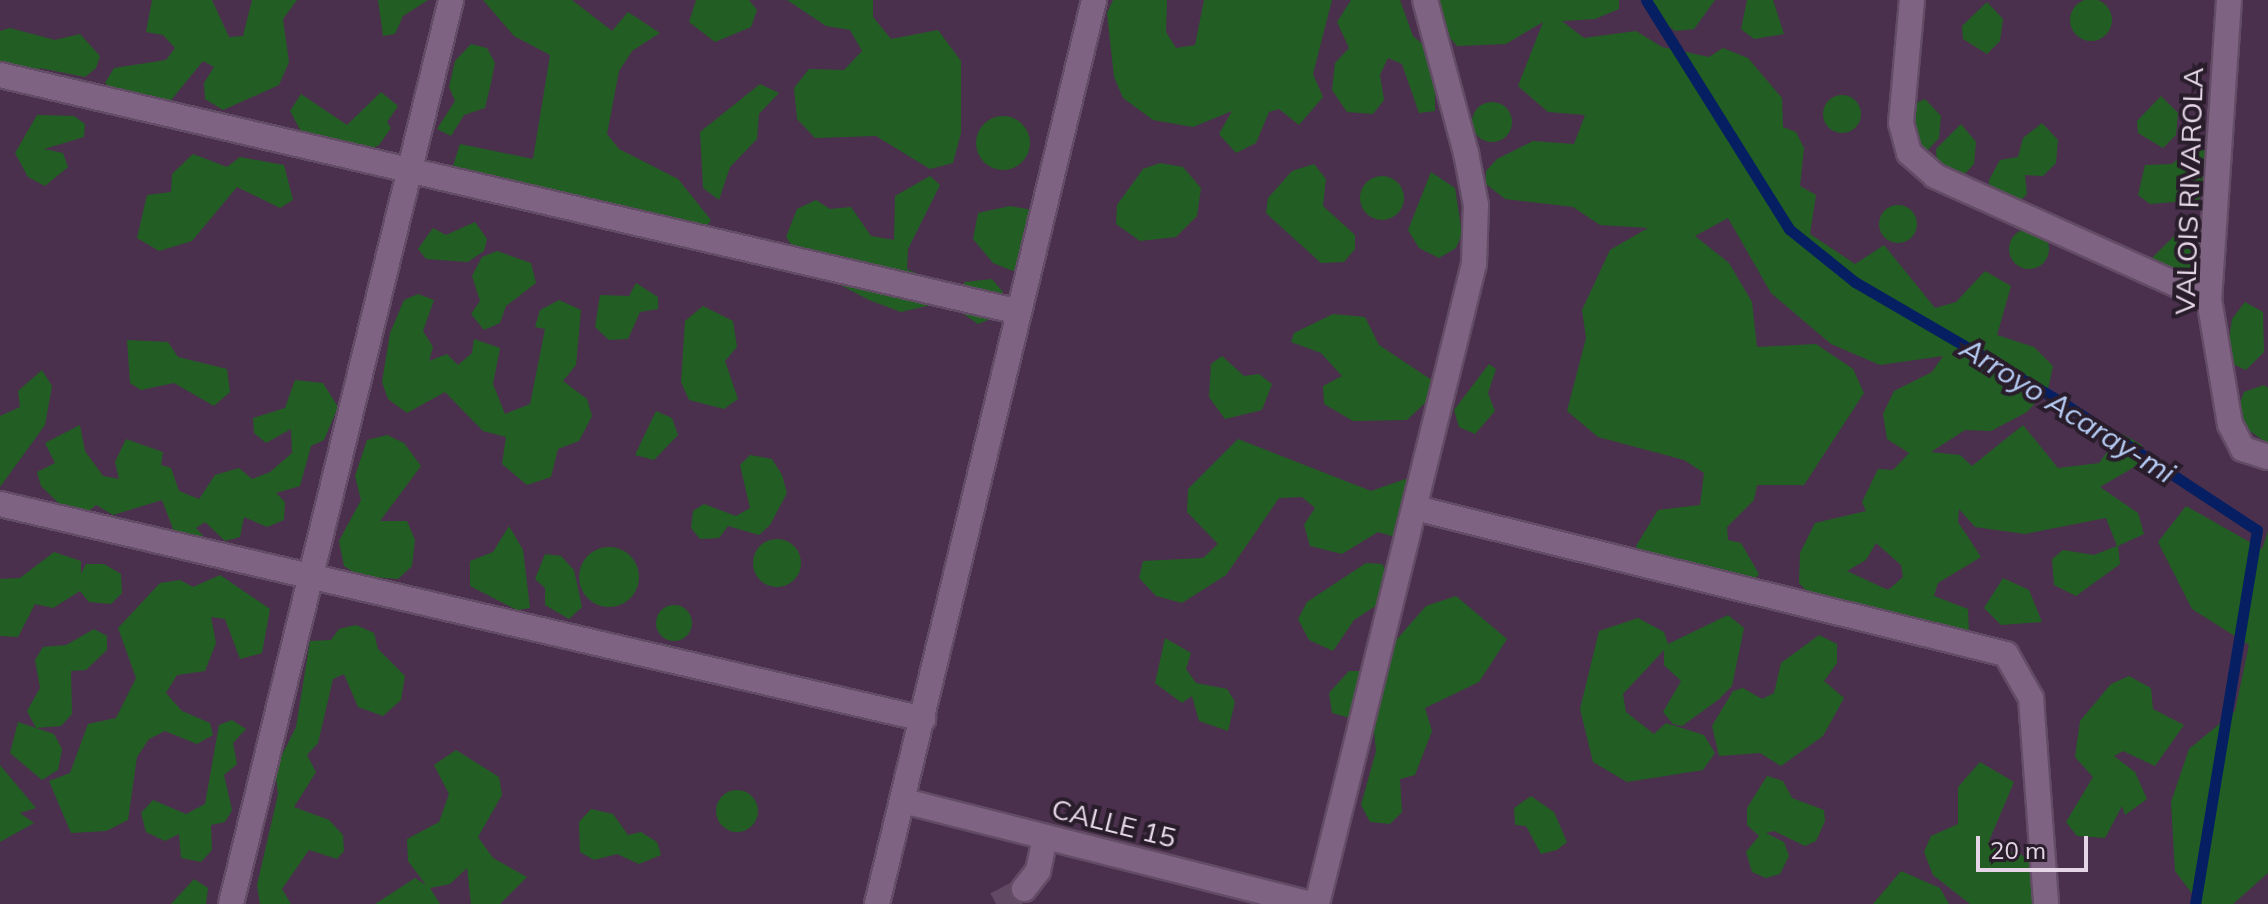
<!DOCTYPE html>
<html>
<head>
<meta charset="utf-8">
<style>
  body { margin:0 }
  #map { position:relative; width:2268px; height:904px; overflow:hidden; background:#4a304d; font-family:Mulish,sans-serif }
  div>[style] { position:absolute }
  .green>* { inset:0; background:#225e23 }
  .round { border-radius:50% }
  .stream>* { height:11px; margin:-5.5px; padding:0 5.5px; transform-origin:5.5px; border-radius:5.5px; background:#051f62 }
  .minor-tunnel>* { height:24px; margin-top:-12px; transform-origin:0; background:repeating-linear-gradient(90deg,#614964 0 24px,transparent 0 36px) }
  .roads { filter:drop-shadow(2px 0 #634c65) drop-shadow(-2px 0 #634c65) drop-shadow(0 2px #634c65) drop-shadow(0 -2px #634c65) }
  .minor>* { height:24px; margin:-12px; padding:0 12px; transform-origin:12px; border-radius:12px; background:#7f6382 }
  span { translate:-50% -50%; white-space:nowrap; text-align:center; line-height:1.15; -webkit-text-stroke:8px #291d2b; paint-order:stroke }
  .street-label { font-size:28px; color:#e5d5e7 }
  .water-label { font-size:30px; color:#b5caf2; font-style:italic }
  .scale { position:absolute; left:1976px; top:836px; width:112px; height:36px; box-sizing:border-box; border:4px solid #e5d5e7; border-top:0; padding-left:10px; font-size:24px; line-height:28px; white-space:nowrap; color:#e5d5e7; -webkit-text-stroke:6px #291d2b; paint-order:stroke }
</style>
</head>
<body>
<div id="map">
  <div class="green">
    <i class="round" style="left:2070px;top:-1px;width:42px;height:42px"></i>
    <i style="clip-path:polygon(152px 0,212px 0,229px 37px,243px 36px,252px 0,297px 0,283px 19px,289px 62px,279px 85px,223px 110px,205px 99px,204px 83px,214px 67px,203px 61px,159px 115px,123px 99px,105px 83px,114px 68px,166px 60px,175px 48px,163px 35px,146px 32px)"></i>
    <i style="clip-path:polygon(378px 0,428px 0,403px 16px,395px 34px,383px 36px)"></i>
    <i style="clip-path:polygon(483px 0,572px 0,612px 31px,628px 12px,660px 33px,632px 51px,619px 71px,607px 134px,619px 149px,678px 179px,711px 220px,702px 233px,452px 169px,460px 144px,533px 159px,550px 55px,514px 36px)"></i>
    <i style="clip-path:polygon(696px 0,749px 0,757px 10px,751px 27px,715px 42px,689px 22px)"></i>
    <i style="clip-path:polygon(787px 0,873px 0,873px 17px,891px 39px,938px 30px,961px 61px,961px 133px,953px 163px,930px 169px,876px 136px,815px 138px,797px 119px,794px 88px,809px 69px,844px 70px,862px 51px,850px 30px,826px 26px)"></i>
    <i style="clip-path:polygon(1113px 0,1167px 0,1166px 32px,1176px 48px,1195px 45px,1204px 0,1332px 0,1313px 74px,1323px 97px,1299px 125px,1279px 109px,1269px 112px,1256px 143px,1236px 153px,1219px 134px,1232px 111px,1193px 127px,1153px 120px,1123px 98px,1114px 77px,1107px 13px)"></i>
    <i style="clip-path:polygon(1351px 0,1400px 0,1413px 36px,1435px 55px,1435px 111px,1419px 113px,1402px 64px,1388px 58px,1380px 75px,1384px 100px,1373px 114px,1347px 112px,1332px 90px,1335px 63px,1349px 48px,1337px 22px)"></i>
    <i style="clip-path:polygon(evenodd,1417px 0,1619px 0,1619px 9px,1595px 19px,1562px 21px,1584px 38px,1636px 31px,1662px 47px,1709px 57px,1723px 48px,1748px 58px,1782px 98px,1783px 127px,1796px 132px,1804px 148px,1800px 186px,1816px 195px,1810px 234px,1855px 264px,1884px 245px,1935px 308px,1956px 302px,1985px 271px,2011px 286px,1997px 335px,2034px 347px,2053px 366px,2048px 389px,2027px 412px,1991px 431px,1965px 430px,1931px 452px,1960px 455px,1972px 466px,2023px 425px,2058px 468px,2099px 463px,2121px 433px,2142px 445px,2143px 462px,2100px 487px,2138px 513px,2144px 534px,2118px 546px,2120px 564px,2076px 596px,2054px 585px,2052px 559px,2063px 550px,2094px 555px,2117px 546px,2106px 518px,2025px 534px,1975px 527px,1959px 509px,1958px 522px,1981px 557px,1938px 583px,1934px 596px,1968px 609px,1969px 634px,1817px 602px,1799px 583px,1800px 553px,1815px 523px,1866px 511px,1862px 502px,1878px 469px,1893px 470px,1909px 453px,1887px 439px,1883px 414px,1894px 391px,1932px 372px,1943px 356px,1880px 365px,1831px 344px,1771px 293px,1728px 218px,1695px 236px,1729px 263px,1752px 302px,1757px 347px,1816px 344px,1853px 369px,1864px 393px,1804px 485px,1757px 485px,1754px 500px,1727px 527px,1728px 540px,1741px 543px,1759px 574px,1746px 591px,1645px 565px,1636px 546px,1658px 510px,1700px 505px,1704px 473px,1684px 460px,1598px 437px,1567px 411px,1586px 338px,1582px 310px,1610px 250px,1648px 228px,1600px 225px,1573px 207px,1505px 199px,1486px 184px,1486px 171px,1497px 159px,1533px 141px,1574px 144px,1585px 115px,1548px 112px,1518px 86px,1543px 22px,1506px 44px,1457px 46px,1417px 0,1876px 543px,1901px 565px,1903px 577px,1888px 590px,1847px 571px,1866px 560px,1876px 543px)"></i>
    <i style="clip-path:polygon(1651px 0,1715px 0,1694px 29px,1675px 31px,1656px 16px)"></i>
    <i style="clip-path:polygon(1747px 0,1773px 0,1784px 34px,1754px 39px,1741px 29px)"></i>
    <i style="clip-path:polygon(1987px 2px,2003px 19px,2000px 41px,1987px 54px,1963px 39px,1962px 26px)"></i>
    <i style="clip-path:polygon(10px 28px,55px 40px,80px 34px,100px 56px,96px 68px,85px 77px,40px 68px,27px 78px,0 79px,0 31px)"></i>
    <i style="clip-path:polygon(471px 44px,487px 48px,495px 63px,491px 83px,485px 108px,464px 115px,451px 136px,437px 129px,455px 101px,449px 87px,455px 61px)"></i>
    <i style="clip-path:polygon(760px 84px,779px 93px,759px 114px,757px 139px,730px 167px,719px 200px,703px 188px,700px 132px)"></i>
    <i style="clip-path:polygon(381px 92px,398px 106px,387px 122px,391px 128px,379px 145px,359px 155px,309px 146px,290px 111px,301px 94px,347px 125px)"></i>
    <i class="round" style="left:1823px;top:95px;width:38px;height:38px"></i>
    <i style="clip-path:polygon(2161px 96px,2178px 113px,2176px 135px,2163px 148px,2138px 133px,2137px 121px)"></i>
    <i style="clip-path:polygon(1925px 99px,1941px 116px,1939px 138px,1926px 152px,1914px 147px,1912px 105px)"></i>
    <i class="round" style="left:1472px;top:102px;width:40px;height:40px"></i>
    <i style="clip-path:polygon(37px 115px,74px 116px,85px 124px,84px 137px,44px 149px,63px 153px,68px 167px,45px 186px,28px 177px,15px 153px)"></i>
    <i class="round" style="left:976px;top:116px;width:54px;height:54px"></i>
    <i style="clip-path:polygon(2042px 123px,2058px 140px,2056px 163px,2043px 176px,2025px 175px,2027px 194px,2014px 207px,1990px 192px,1989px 180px,2000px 160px,2018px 157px,2023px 138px)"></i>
    <i style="clip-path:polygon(1961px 124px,1976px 142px,1974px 164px,1962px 177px,1937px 162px,1936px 149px)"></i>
    <i style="clip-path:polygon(2192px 146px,2212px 153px,2214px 168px,2199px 200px,2150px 204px,2138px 195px,2145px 165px,2172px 164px)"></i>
    <i style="clip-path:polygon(193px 154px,227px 167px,240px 157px,284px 165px,293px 200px,280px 208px,237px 187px,192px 241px,159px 251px,137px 238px,147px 195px,171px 192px,172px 174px)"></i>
    <i style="clip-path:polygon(1160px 163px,1183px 167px,1201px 188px,1197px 216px,1176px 237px,1140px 241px,1116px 224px,1117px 205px,1143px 169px)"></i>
    <i style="clip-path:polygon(1314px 164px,1326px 179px,1323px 206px,1355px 235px,1355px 249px,1344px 262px,1321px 263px,1266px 213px,1268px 198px,1292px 171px)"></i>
    <i style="clip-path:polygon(1431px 172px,1455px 188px,1462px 234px,1456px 248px,1439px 258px,1419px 248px,1408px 230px)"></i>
    <i style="clip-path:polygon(930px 176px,940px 185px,908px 249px,907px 269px,936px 282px,931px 305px,901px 312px,869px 300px,806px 267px,786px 237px,797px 209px,816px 200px,830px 209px,851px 207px,871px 236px,894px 240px,895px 196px)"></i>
    <i class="round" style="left:1360px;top:176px;width:44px;height:44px"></i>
    <i class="round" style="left:1879px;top:205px;width:38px;height:38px"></i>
    <i style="clip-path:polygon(1010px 206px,1037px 211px,1052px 230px,1042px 255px,1013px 271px,993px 263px,973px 239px,978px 213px)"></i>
    <i style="clip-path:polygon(475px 222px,487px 239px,484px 251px,468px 262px,426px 259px,418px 249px,433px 228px,446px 235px)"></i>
    <i class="round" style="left:2009px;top:229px;width:40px;height:40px"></i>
    <i style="clip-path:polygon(2178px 232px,2212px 241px,2213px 294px,2194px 307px,2155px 280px,2152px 258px)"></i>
    <i style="clip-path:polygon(497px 251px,531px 263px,536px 283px,506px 306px,500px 323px,484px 330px,471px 314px,480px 301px,472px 276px,482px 257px)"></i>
    <i style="clip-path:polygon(992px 279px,1003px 292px,998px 316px,978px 324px,958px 310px,953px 296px,965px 282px)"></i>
    <i style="clip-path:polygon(636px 283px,658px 297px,658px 309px,640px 312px,628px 339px,609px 340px,595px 327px,600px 295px,629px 296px)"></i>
    <i style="clip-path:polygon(418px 294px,434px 300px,423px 331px,433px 347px,429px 361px,447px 354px,458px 365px,472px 353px,474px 339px,500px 348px,493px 384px,505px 414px,530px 404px,545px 329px,535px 327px,540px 310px,559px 300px,581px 310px,576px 365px,563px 381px,587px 399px,592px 416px,579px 441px,558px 449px,551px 477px,527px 485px,502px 464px,506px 437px,483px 431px,445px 392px,407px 413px,388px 399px,382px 382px,390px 333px,404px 300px)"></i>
    <i style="clip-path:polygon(2245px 302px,2263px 312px,2264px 352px,2246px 370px,2226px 361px,2232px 319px)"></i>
    <i style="clip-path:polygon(703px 306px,733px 321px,737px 347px,725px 361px,738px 399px,724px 409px,689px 400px,681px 382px,685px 321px)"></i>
    <i style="clip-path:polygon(1333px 314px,1365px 317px,1379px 345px,1433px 381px,1428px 400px,1407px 420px,1353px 421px,1324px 404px,1323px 386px,1342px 376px,1321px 353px,1291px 342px,1294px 333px)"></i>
    <i style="clip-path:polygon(127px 340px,168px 342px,178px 357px,227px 369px,230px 392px,214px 406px,174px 383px,141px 390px,130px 383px)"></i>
    <i style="clip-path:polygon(1222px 356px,1244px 376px,1259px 374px,1272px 384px,1262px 410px,1225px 419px,1209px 397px,1211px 364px)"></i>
    <i style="clip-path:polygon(1489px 364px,1496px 369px,1488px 393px,1495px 411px,1475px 434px,1459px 427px,1454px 410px)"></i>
    <i style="clip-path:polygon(42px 370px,52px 386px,45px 425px,0 487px,0 416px,20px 407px,18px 391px)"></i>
    <i style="clip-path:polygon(295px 380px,323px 383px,338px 407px,324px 440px,311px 446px,300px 486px,276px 493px,285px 502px,284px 520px,267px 527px,244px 517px,240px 537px,225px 541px,205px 522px,196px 528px,204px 537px,191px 547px,175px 534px,162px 500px,113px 515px,96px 505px,77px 521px,41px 486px,37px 472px,55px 463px,45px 443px,80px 425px,85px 451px,103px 476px,119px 479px,115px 462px,126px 439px,163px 452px,161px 465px,171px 468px,179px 491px,199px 499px,215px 475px,239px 468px,252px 479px,270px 472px,292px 453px,291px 429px,266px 443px,254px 433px,253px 418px,285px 408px)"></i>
    <i style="clip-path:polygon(2264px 385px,2268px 388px,2268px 444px,2243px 426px,2238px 408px,2244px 392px)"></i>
    <i style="clip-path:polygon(656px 411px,672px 418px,678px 435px,654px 460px,635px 455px)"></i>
    <i style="clip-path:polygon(387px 435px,404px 443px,421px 466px,380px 521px,407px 521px,415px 540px,412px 566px,398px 579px,360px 576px,344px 566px,339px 541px,361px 500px,355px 476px,367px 440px)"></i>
    <i style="clip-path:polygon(1238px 439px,1371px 491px,1411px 477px,1428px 486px,1425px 523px,1395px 537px,1378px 532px,1342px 554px,1310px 546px,1304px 525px,1315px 508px,1302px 497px,1279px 498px,1226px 575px,1182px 603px,1156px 596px,1139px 578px,1143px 561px,1203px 558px,1218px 544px,1187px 512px,1188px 489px)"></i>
    <i style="clip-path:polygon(750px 455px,772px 459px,782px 475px,787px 493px,770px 525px,759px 535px,728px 526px,719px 538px,700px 539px,691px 528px,693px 511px,704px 504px,736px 516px,750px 508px,740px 465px)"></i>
    <i style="clip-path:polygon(2186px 506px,2262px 549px,2268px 531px,2268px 873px,2233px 904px,2200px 904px,2175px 871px,2171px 802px,2189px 749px,2235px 711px,2249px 645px,2192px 609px,2158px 542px)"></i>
    <i style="clip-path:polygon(509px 526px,523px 550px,530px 608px,517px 610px,470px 586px,470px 561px,493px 552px)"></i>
    <i class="round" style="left:753px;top:539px;width:48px;height:48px"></i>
    <i class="round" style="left:579px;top:547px;width:60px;height:60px"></i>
    <i style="clip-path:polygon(54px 552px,81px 561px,81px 574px,86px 564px,104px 564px,121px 574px,122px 593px,111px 604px,89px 602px,80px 591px,53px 608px,35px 604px,18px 637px,0 636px,0 579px,20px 578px)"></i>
    <i style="clip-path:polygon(545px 554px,561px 556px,574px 570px,582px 607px,569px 619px,545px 605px,545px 588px,535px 579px)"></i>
    <i style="clip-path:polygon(1366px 563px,1382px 564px,1390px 576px,1383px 601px,1354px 620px,1333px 651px,1309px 640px,1298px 619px,1307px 602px)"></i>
    <i style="clip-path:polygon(220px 575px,270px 609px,262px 653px,240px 659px,225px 619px,211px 617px,216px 643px,205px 671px,177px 675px,166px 693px,182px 711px,210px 723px,213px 735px,197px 744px,165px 731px,149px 739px,137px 757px,128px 820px,106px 831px,71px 833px,49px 781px,70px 773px,88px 724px,116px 718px,136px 678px,118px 628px,160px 583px,180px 580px,193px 587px)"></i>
    <i style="clip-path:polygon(2003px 578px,2029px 590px,2042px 622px,2001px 625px,1984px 608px)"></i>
    <i style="clip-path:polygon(1456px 596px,1507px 639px,1479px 682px,1425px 708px,1432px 731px,1415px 775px,1400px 779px,1402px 812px,1390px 824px,1370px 822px,1361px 805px,1376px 751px,1372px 712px,1350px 718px,1332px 713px,1329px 693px,1349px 671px,1362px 671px,1374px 708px,1384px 692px,1384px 654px,1426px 606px)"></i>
    <i class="round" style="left:656px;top:605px;width:36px;height:36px"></i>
    <i style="clip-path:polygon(1728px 615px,1744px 628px,1732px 686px,1718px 700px,1682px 726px,1673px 724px,1663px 712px,1681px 681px,1664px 665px,1664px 650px,1623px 694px,1626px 712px,1654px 734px,1666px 723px,1704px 735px,1715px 753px,1703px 770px,1627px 782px,1593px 762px,1580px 709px,1599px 631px,1638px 618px,1664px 632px,1668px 644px)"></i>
    <i style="clip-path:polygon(356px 625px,374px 633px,378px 649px,405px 676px,401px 700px,383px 716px,358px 707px,344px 674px,333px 679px,318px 743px,307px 755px,316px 772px,294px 807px,329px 820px,343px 835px,344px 851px,337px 859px,309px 850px,282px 889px,291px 904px,260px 904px,257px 885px,278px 794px,275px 769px,296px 727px,310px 641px,331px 640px,339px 629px)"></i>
    <i style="clip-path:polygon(94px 629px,107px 636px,107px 650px,86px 670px,71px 671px,72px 714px,61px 726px,36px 728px,27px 711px,40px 688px,35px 660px,43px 647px,66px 645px)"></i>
    <i style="clip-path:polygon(1819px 635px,1837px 644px,1837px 663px,1824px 681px,1844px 698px,1823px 736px,1781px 766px,1760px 753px,1719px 756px,1712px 726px,1733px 691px,1743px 688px,1762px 699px,1774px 693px,1781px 663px)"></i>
    <i style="clip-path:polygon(1165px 638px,1191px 653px,1186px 669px,1196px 683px,1227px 689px,1235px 702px,1228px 731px,1199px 721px,1192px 696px,1182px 703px,1155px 683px)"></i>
    <i style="clip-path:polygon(2129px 676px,2151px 688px,2153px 709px,2184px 725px,2155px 766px,2123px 751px,2114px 756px,2135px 772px,2147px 799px,2125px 815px,2122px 806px,2105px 838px,2077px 836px,2066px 822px,2093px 777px,2075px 757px,2080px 721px,2111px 684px)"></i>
    <i style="clip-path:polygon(232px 720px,246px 729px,233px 743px,237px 764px,224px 775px,232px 810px,225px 822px,211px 825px,212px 850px,201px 862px,181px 858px,179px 834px,165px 841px,146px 832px,141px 813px,153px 800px,186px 814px,205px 804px,219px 725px)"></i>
    <i style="clip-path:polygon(18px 722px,54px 734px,62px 749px,58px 770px,42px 780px,10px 753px)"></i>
    <i style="clip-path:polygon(456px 750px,499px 777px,502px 795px,478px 837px,493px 858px,527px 877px,500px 904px,471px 904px,467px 868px,450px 884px,430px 888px,440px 904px,375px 904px,415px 878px,426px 885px,408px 861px,407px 839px,439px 822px,449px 794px,434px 765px)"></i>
    <i style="clip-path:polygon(1980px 762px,2014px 782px,1989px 841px,2002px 855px,2017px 851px,2029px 861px,2046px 904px,1970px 904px,1933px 875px,1924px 852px,1931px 836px,1958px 824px,1958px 787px)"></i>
    <i style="clip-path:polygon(0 765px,36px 808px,20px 813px,34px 823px,0 842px)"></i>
    <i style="clip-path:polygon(1767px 776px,1783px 781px,1792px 798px,1824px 810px,1825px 821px,1816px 841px,1805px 846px,1774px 831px,1766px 833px,1784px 842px,1789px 856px,1780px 874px,1766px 878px,1752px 872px,1746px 852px,1759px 836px,1747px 825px,1747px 808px)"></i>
    <i class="round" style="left:716px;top:790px;width:42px;height:42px"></i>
    <i style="clip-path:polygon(1531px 796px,1554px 812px,1567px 842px,1557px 850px,1541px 854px,1526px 826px,1515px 825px,1514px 808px)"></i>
    <i style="clip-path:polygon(591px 809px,613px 814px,628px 835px,641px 832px,657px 842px,661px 855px,639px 864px,617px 854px,594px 860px,580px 852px,579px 822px)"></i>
    <i style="clip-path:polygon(1901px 871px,1940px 888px,1949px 904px,1873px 904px)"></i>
    <i style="clip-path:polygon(194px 879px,208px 888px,206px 904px,171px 904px)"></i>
  </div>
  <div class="stream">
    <i style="left:1646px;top:0;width:270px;rotate:58deg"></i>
    <i style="left:1789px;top:229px;width:85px;rotate:38.8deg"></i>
    <i style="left:1855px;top:282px;width:246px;rotate:30.2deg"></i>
    <i style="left:2068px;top:406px;width:226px;rotate:33.3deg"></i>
    <i style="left:2257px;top:530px;width:379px;rotate:99.4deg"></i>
  </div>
  <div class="minor-tunnel">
    <i style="left:996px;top:904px;width:32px;rotate:-28deg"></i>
  </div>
  <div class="roads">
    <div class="minor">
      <i style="left:1912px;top:0;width:123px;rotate:95.1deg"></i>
      <i style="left:1901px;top:123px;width:31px;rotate:75deg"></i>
      <i style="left:1909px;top:153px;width:35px;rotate:41deg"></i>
      <i style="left:1935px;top:176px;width:300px;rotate:24.2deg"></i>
      <i style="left:2229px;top:0;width:300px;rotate:93.8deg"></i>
      <i style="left:2209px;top:299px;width:127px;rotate:80.5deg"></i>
      <i style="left:2230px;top:424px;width:28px;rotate:63deg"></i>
      <i style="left:2243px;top:449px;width:26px;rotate:18deg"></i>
      <i style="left:0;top:75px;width:1046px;rotate:13.09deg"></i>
      <i style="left:0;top:504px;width:948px;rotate:13.11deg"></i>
      <i style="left:1415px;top:508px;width:609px;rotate:13.88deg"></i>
      <i style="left:2006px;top:654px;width:51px;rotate:60.4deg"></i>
      <i style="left:2031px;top:698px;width:207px;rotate:85.8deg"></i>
      <i style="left:904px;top:801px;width:420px;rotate:14.2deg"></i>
      <i style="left:1024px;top:889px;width:23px;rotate:-52deg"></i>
      <i style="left:1038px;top:871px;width:35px;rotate:-78deg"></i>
      <i style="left:231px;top:904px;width:930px;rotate:-76.32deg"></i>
      <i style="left:877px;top:904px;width:930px;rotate:-76.5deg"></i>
      <i style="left:1317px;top:904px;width:659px;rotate:-76.22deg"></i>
      <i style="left:1474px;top:264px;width:59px;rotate:-88.1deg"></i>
      <i style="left:1476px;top:205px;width:53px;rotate:-100.9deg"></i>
      <i style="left:1466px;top:153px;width:158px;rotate:-105deg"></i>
    </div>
  </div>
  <div class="street-label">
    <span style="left:2189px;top:191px;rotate:-88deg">VALOIS RIVAROLA</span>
    <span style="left:1114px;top:823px;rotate:14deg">CALLE 15</span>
  </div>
  <div class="water-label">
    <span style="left:2068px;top:410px;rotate:32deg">Arroyo Acaray-mi</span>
  </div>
  <div class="scale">20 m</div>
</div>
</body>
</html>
